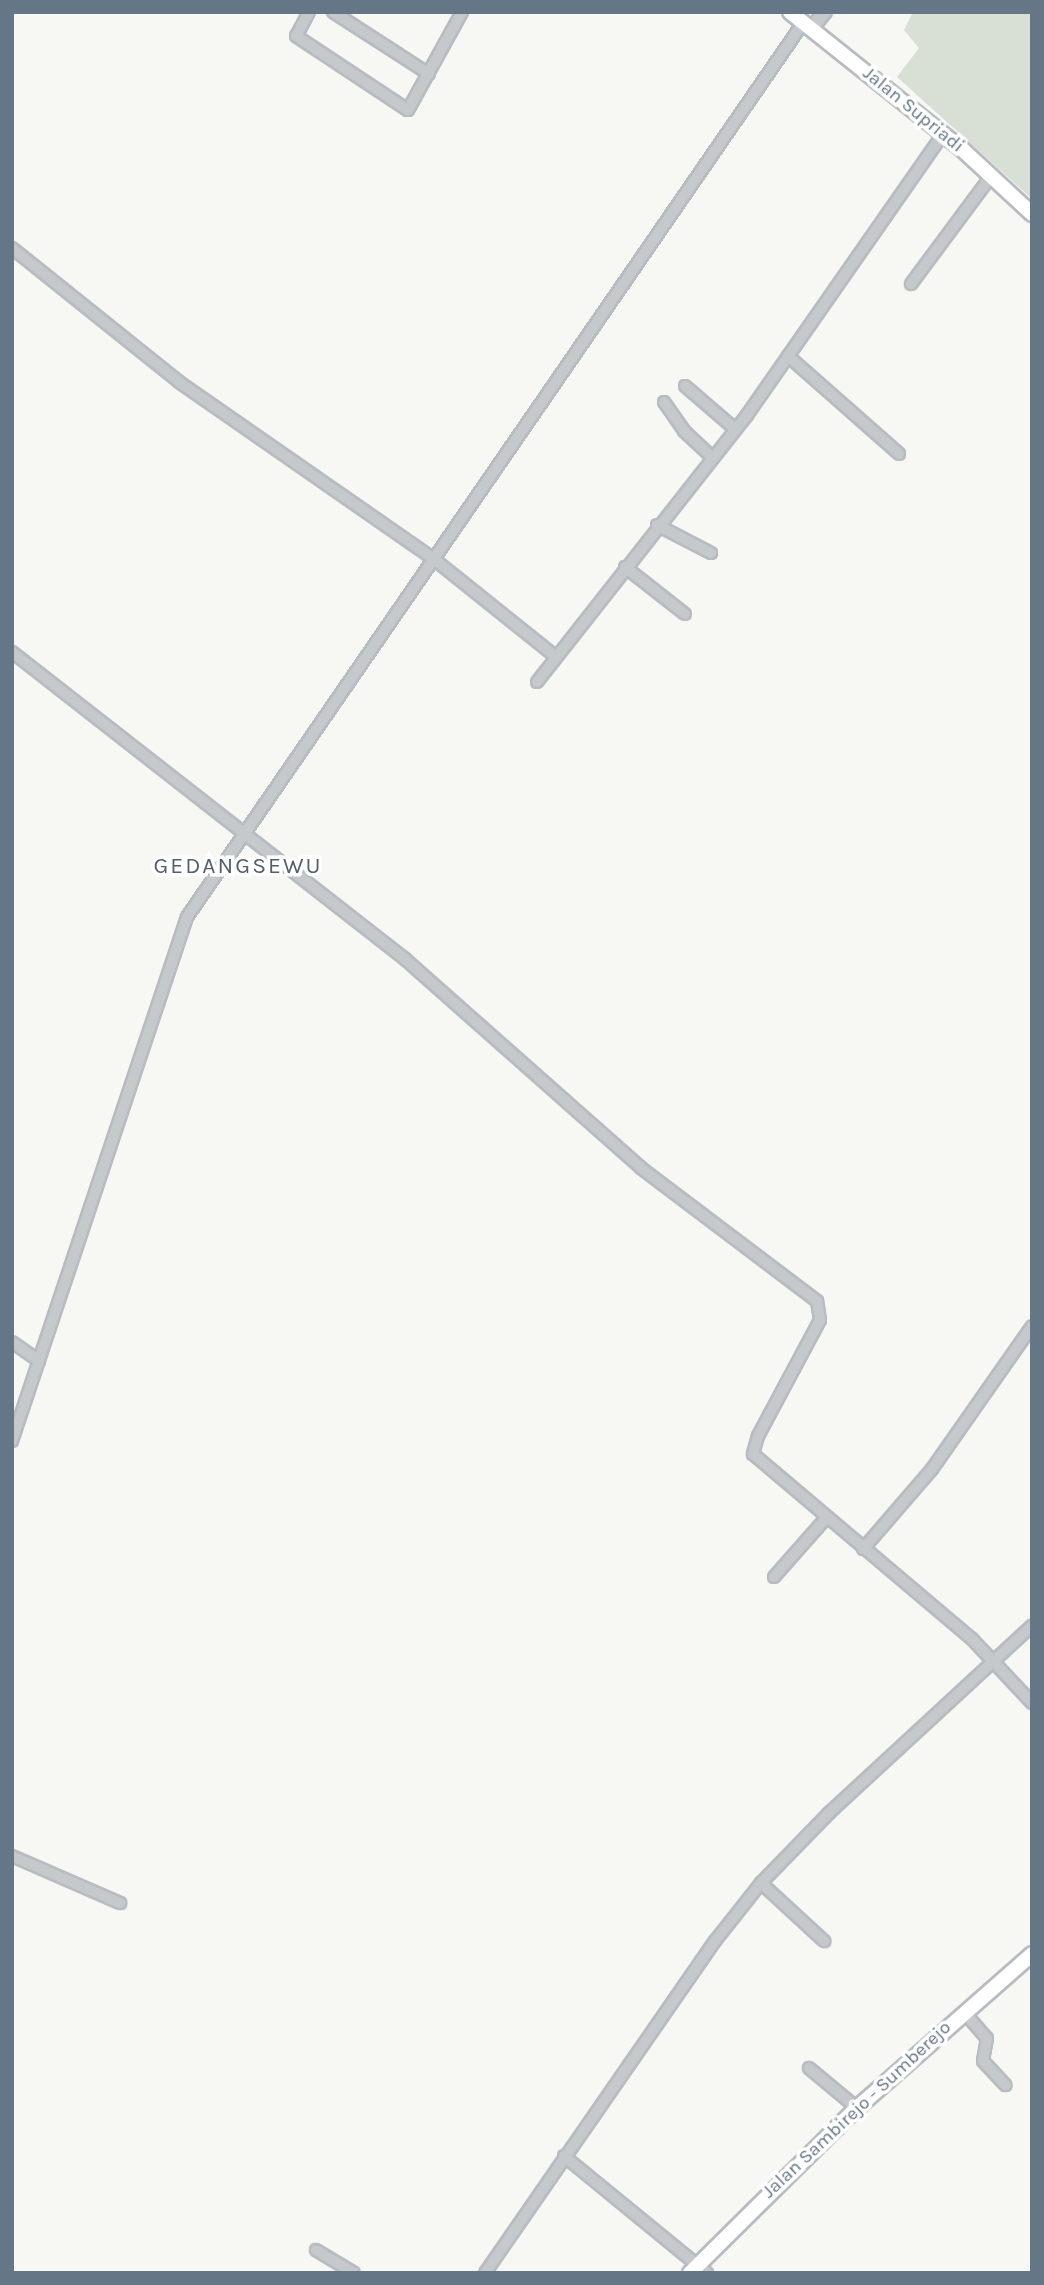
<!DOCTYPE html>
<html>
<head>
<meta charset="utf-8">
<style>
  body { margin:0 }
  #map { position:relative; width:1044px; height:2285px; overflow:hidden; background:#f7f7f4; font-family:Karla,sans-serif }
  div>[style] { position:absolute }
  .green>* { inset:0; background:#d8dfd5 }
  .roads { filter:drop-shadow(2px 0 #b7bcc1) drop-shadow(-2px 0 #b7bcc1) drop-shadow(0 2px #b7bcc1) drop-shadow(0 -2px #b7bcc1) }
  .minor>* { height:10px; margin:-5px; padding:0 5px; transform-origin:5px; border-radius:5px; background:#c5c9cc }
  .tertiary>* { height:12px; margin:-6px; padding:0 6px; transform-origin:6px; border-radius:6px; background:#c5c9cc }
  .secondary>* { height:14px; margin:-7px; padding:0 7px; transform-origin:7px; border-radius:7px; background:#fff }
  span { translate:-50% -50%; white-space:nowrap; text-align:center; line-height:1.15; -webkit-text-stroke:7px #fff; paint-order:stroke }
  .street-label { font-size:19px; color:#657686 }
  .quarter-label { font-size:23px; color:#535f6b; letter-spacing:2px }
  .frame { position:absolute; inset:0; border:14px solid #657686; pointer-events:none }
</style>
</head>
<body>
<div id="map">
  <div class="green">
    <i style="clip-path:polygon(913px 12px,1032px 12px,1032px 199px,897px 77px,919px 48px,904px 30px)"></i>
  </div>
  <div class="roads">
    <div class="minor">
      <i style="left:309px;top:12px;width:27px;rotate:118deg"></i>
      <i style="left:296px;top:36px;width:134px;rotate:33.5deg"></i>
      <i style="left:408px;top:110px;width:112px;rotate:-61.1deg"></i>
      <i style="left:333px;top:12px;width:114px;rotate:32.9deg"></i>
      <i style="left:12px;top:248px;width:214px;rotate:38.7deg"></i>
      <i style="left:179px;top:382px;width:312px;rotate:34.8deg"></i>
      <i style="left:435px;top:560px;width:154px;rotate:38.7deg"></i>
      <i style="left:911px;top:284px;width:136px;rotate:-53.4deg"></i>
      <i style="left:788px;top:356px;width:148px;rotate:41.4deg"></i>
      <i style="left:685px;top:386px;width:66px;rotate:40.7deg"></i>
      <i style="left:664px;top:402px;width:35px;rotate:55deg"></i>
      <i style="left:684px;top:431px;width:38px;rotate:43deg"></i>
      <i style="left:657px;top:525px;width:61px;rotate:27.4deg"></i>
      <i style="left:625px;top:567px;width:76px;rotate:38.1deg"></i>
      <i style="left:12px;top:652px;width:499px;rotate:38deg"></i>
      <i style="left:405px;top:959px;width:315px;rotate:41.5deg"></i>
      <i style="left:641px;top:1168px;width:221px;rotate:37.1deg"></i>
      <i style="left:817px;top:1301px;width:19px;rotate:81deg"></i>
      <i style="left:820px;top:1320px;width:132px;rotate:118.1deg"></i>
      <i style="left:758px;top:1436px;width:19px;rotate:106deg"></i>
      <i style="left:753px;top:1454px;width:287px;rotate:40.2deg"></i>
      <i style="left:972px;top:1639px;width:88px;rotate:46.8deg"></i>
      <i style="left:537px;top:682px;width:340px;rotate:-51.8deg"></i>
      <i style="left:747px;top:415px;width:343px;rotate:-55.1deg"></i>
      <i style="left:12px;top:1342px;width:33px;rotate:35deg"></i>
      <i style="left:12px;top:1441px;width:552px;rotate:-71.53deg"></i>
      <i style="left:187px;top:917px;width:1086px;rotate:-55.43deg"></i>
      <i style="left:863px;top:1549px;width:106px;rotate:-49.2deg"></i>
      <i style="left:932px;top:1469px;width:174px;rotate:-55deg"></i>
      <i style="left:774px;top:1577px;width:79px;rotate:-48.6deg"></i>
      <i style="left:12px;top:1856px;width:118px;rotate:23.5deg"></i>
      <i style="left:761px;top:1883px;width:86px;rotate:42.6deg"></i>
      <i style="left:964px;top:2012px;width:35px;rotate:49deg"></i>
      <i style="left:987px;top:2038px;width:23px;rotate:100deg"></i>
      <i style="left:983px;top:2061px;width:33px;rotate:47deg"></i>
      <i style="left:809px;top:2068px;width:62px;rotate:39.8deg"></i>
      <i style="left:564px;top:2156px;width:185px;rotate:39.3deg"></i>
      <i style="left:316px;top:2250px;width:44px;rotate:31.2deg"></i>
      <i style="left:485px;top:2273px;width:404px;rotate:-55.3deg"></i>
      <i style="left:715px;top:1941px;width:74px;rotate:-51.6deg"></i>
      <i style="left:761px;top:1883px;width:98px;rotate:-45.8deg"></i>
      <i style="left:829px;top:1813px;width:276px;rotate:-42.7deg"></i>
    </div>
    <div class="tertiary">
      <i style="left:811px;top:29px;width:22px;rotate:-51deg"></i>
    </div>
    <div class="secondary">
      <i style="left:790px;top:12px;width:221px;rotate:38.6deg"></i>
      <i style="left:963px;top:150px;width:94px;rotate:42.8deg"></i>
      <i style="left:690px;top:2273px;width:235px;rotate:-44.7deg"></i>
      <i style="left:857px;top:2108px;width:233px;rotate:-41.3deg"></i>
    </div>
  </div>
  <div class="street-label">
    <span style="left:913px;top:110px;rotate:39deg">Jalan Supriadi</span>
    <span style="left:857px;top:2110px;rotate:-43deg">Jalan Sambirejo - Sumberejo</span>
  </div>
  <div class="quarter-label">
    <span style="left:238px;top:866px">GEDANGSEWU</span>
  </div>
  <div class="frame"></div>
</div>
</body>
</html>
